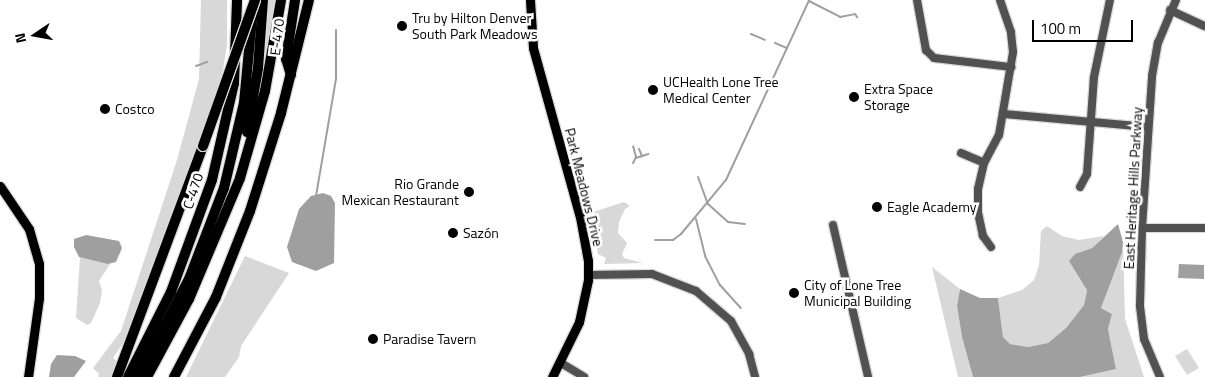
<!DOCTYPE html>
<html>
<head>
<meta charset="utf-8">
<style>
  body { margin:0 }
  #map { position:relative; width:1205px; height:377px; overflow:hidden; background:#fff; font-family:"Titillium Web",sans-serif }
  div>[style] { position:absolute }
  .green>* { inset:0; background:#d8d8d8 }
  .water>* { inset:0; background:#9f9f9f }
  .stream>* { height:2px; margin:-1px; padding:0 1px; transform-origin:1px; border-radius:1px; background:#9f9f9f }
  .roads { filter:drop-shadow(1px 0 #dbdbdb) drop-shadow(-1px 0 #dbdbdb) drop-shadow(0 1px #dbdbdb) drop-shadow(0 -1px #dbdbdb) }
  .minor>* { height:8px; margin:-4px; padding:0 4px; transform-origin:4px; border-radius:4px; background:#515151 }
  .major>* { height:9px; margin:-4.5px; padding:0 4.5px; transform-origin:4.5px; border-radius:4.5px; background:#000 }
  .highway>* { height:10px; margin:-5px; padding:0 5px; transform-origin:5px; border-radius:5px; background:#000 }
  .bridges { filter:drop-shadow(1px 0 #dbdbdb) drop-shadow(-1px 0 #dbdbdb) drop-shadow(0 1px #dbdbdb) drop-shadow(0 -1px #dbdbdb) }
  .highway-bridge>* { height:10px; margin:-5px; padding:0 5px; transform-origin:5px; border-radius:5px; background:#000 }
  .dots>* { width:14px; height:14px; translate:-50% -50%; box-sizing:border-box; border:2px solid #fff; border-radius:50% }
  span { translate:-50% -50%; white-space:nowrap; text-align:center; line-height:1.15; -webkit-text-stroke:5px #fff; paint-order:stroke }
  .poi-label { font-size:14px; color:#000 }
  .left { translate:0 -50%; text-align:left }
  .right { translate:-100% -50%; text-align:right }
  .street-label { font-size:14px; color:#000 }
  .north { position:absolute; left:10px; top:10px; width:50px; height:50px; -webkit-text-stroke:4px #fff; paint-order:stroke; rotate:258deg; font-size:14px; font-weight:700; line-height:20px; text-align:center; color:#000 }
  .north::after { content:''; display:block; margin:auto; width:18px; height:22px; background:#000; clip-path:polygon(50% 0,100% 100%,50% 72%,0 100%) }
  .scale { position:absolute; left:1032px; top:20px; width:101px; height:22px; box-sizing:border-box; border:2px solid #000; border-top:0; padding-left:6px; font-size:15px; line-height:18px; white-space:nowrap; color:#000; -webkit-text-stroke:4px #fff; paint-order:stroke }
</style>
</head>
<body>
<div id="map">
  <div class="green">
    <i style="clip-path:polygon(201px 0,227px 0,227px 45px,219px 94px,137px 318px,133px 317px,124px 342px,113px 358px,119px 363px,112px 377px,98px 377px,99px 374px,93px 368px,121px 331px,177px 160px,199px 79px)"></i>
    <i style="clip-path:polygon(266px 0,276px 0,267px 58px,264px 57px)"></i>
    <i style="clip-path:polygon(624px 202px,630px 206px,625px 209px,619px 222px,618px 233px,627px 243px,622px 254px,624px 258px,643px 263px,604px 264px,606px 258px,598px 254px,590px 213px)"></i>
    <i style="clip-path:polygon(1047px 226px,1062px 236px,1079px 240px,1104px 236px,1092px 248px,1075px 254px,1087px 290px,1084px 305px,1066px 328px,1048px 343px,1028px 347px,1010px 344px,1003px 337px,998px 298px,1022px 290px,1034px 280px,1039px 265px,1041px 231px)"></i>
    <i style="clip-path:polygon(1123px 242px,1125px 319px,1144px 377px,1080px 377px,1116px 369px,1108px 329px,1112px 314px,1101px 308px)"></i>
    <i style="clip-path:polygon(245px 256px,289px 273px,241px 346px,239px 357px,225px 377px,186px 377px)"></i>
    <i style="clip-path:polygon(80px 257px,110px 264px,99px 281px,102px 290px,100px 303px,91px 323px,87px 325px,76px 318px)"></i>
    <i style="clip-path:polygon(932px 267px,960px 289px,957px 306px,962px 337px,973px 377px,958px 377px)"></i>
    <i style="clip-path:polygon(1187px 349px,1199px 368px,1187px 375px,1175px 356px)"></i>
  </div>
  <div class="water">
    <i style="clip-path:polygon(323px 193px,331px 196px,335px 203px,334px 263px,316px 271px,292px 262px,287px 247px,299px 209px,311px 196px)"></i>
    <i style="clip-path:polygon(1118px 224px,1123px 242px,1122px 252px,1101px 308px,1112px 314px,1108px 329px,1116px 369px,1080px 377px,973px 377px,962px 337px,957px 306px,960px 289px,980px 298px,998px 298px,1003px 337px,1010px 344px,1028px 347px,1048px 343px,1066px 328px,1084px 305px,1087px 290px,1069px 261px,1075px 254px,1092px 248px)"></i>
    <i style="clip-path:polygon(86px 235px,119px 241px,122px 248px,116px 262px,108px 264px,79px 257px,74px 247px,74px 239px)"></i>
    <i style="clip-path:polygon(1179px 264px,1204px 265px,1204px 279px,1178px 278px)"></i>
    <i style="clip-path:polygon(57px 355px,75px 356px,86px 361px,74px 377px,49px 377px,51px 364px)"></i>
  </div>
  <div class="stream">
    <i style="left:809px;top:1px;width:35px;rotate:27deg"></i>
    <i style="left:840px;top:17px;width:15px;rotate:-11deg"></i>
    <i style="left:855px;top:14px;width:4px;rotate:56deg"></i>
    <i style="left:751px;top:34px;width:15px;rotate:23deg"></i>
    <i style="left:775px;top:43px;width:13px;rotate:23deg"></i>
    <i style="left:196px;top:66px;width:12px;rotate:-20deg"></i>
    <i style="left:639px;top:149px;width:8px;rotate:67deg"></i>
    <i style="left:636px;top:158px;width:13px;rotate:-18deg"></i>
    <i style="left:633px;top:163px;width:7px;rotate:-63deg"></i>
    <i style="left:636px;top:157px;width:11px;rotate:-105deg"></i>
    <i style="left:698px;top:177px;width:29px;rotate:70deg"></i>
    <i style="left:708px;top:204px;width:27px;rotate:42deg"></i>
    <i style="left:728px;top:222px;width:17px;rotate:7deg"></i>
    <i style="left:316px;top:196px;width:119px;rotate:-80.3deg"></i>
    <i style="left:336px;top:79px;width:49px;rotate:-90deg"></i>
    <i style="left:696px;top:219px;width:38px;rotate:76deg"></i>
    <i style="left:705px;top:256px;width:33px;rotate:63deg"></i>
    <i style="left:720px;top:285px;width:31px;rotate:48deg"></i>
    <i style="left:655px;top:240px;width:18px"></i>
    <i style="left:673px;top:240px;width:10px;rotate:-37deg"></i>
    <i style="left:681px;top:234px;width:70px;rotate:-50.2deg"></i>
    <i style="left:726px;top:180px;width:198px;rotate:-65.2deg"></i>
  </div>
  <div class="roads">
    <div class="minor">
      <i style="left:917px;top:0;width:51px;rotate:79.8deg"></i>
      <i style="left:926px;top:50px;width:11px;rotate:45deg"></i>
      <i style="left:934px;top:58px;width:78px;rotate:6.7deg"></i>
      <i style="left:1170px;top:10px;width:38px;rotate:25deg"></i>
      <i style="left:1004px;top:114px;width:144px;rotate:5.2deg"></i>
      <i style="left:961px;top:153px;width:25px;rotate:23deg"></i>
      <i style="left:1080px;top:187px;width:15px;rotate:-62deg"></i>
      <i style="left:1087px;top:174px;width:97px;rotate:-85.9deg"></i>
      <i style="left:1094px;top:77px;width:79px;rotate:-78.3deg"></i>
      <i style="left:833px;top:225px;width:156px;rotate:77deg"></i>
      <i style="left:1142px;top:228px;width:63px"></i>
      <i style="left:991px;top:247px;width:14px;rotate:-126deg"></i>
      <i style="left:983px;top:236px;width:25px;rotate:-102deg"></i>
      <i style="left:978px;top:212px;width:23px;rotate:-90deg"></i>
      <i style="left:978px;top:189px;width:27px;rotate:-77deg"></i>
      <i style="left:984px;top:163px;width:32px;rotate:-62deg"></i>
      <i style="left:999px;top:135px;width:84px;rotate:-80.4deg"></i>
      <i style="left:1013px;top:52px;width:20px;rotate:-96deg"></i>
      <i style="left:1011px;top:32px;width:34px;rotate:-109deg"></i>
      <i style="left:589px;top:275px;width:63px;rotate:-0.9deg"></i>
      <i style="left:652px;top:274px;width:47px;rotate:21.1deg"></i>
      <i style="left:696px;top:291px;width:46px;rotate:40.6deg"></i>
      <i style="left:731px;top:321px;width:38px;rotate:61deg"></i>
      <i style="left:749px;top:354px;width:24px;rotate:75deg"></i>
      <i style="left:561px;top:363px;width:27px;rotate:31deg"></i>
      <i style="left:1160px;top:377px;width:41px;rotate:-112.8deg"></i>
      <i style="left:1144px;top:339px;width:34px;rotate:-97deg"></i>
      <i style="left:1140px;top:305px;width:77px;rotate:-88.5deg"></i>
      <i style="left:1142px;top:228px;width:152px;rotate:-86.2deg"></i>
      <i style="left:1152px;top:76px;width:34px;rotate:-80deg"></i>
      <i style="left:1158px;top:43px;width:47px;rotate:-67.3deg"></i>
    </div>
    <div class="major">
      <i style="left:530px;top:0;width:48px;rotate:86.4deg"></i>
      <i style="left:533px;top:48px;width:175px;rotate:74.5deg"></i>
      <i style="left:580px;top:217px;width:45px;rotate:79.7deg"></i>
      <i style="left:588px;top:261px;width:19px;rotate:90deg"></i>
      <i style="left:588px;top:280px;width:43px;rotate:102.1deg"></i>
      <i style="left:579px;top:322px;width:61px;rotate:116.1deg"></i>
      <i style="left:0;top:186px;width:52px;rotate:56deg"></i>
      <i style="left:29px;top:229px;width:36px;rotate:74deg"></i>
      <i style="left:39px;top:264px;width:34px;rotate:90deg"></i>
      <i style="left:39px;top:298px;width:80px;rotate:97.9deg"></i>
    </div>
    <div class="highway">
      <i style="left:291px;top:75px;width:17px;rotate:-107deg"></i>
      <i style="left:286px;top:59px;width:60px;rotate:-81.3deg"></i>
      <i style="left:247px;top:132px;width:65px;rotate:-80.2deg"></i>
      <i style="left:258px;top:68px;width:68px;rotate:-85.8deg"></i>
      <i style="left:117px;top:377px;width:246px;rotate:-69.6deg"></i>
      <i style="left:128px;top:377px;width:95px;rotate:-63.2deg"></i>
      <i style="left:171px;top:292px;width:119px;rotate:-69.9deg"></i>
      <i style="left:212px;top:180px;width:99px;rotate:-77.2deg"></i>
      <i style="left:234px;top:83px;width:83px;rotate:-87.9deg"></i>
      <i style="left:138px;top:377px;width:110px;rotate:-62.5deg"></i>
      <i style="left:189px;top:279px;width:97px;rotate:-69deg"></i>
      <i style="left:224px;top:188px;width:87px;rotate:-76.8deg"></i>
      <i style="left:244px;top:103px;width:95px;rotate:-84.6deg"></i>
      <i style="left:147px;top:377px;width:89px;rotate:-61.7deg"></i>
      <i style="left:189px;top:299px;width:131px;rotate:-67.1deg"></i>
      <i style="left:240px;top:178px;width:91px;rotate:-74deg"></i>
      <i style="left:265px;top:91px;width:92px;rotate:-80deg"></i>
      <i style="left:174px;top:377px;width:90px;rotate:-62.3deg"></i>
      <i style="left:216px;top:297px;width:92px;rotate:-68.4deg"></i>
      <i style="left:250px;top:211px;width:103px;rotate:-72.4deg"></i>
      <i style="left:281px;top:113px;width:116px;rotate:-76.1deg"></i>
    </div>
  </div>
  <div class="bridges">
    <div class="highway-bridge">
      <i style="left:203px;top:146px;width:155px;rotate:-70.4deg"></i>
    </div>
  </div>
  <div class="dots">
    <i style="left:402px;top:26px;background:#000"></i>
    <i style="left:653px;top:90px;background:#000"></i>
    <i style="left:854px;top:97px;background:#000"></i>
    <i style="left:105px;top:109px;background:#000"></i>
    <i style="left:469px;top:192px;background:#000"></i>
    <i style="left:877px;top:207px;background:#000"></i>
    <i style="left:453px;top:233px;background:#000"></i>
    <i style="left:794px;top:293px;background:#000"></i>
    <i style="left:373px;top:339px;background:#000"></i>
  </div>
  <div class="poi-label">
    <span class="left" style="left:412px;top:26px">Tru by Hilton Denver<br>South Park Meadows</span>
    <span class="left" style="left:663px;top:90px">UCHealth Lone Tree<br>Medical Center</span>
    <span class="left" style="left:864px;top:97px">Extra Space<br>Storage</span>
    <span class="left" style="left:115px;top:109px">Costco</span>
    <span class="right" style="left:459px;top:192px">Rio Grande<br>Mexican Restaurant</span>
    <span class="left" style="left:887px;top:207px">Eagle Academy</span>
    <span class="left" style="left:463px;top:233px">Sazón</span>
    <span class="left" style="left:804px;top:293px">City of Lone Tree<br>Municipal Building</span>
    <span class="left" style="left:383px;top:339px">Paradise Tavern</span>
  </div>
  <div class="street-label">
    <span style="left:277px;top:37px;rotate:-83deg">E-470</span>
    <span style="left:584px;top:187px;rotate:76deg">Park Meadows Drive</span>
    <span style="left:1133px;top:188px;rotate:-87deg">East Heritage Hills Parkway</span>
    <span style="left:193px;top:191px;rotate:-72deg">C-470</span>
  </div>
  <div class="north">N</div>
  <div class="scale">100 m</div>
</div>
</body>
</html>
